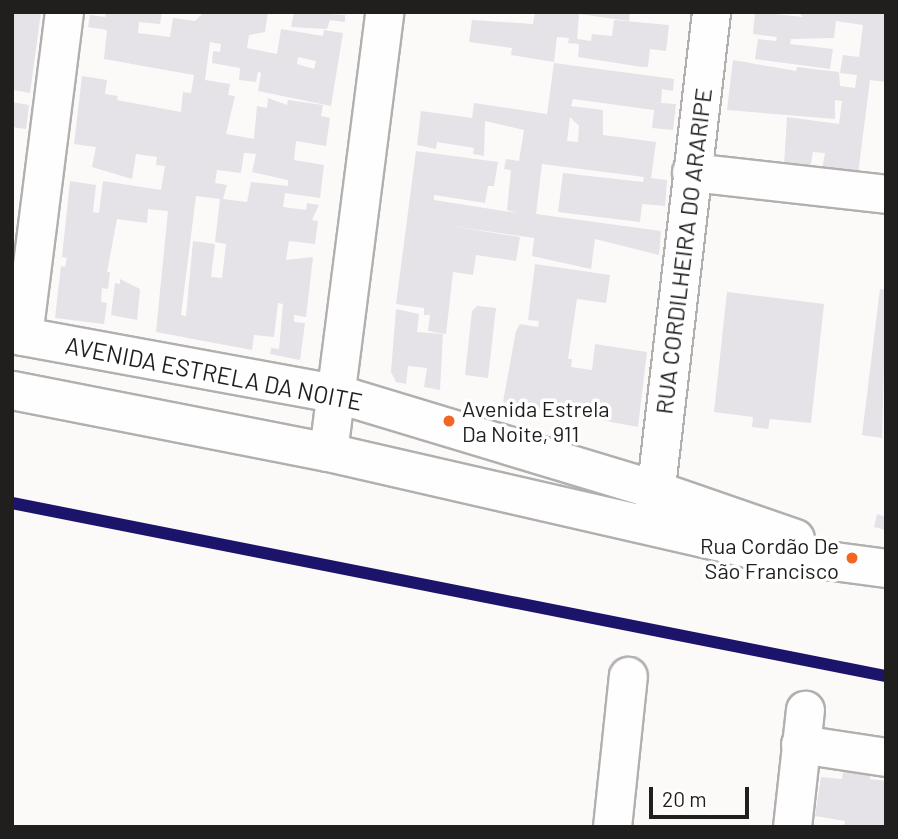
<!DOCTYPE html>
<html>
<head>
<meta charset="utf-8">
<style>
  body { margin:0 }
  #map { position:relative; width:898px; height:839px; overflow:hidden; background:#fcfaf8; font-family:Barlow,sans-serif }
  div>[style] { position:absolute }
  .building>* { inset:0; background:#e5e2e8 }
  .roads { filter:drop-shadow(2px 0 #b2b0af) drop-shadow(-2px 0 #b2b0af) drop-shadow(0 2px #b2b0af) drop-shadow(0 -2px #b2b0af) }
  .minor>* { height:37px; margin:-18.5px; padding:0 18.5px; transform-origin:18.5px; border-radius:18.5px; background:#fffefe }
  .rail-1>* { height:12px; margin:-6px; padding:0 6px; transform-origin:6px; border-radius:6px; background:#1c146b }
  .dots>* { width:19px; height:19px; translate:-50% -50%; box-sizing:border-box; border:4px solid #fff; border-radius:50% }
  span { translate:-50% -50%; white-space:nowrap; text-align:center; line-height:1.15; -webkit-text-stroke:7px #fff; paint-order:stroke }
  .bus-label { font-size:22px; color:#211f1e }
  .left { translate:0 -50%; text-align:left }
  .right { translate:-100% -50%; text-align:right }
  .street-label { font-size:24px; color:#211f1e }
  .frame { position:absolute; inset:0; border:14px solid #211f1e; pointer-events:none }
  .scale { position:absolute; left:649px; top:787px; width:100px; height:32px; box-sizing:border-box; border:4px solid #211f1e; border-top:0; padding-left:9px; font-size:21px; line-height:24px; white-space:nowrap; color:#211f1e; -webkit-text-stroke:5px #fff; paint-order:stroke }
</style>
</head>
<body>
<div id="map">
  <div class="building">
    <i style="clip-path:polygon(12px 12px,41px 12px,30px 93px,13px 90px)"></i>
    <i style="clip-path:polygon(evenodd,106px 12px,162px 12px,160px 24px,139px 22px,138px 33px,170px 37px,173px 18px,195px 21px,204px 12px,268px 12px,265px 32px,249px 35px,247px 48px,277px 54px,281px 29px,323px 36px,324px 30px,343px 33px,331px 106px,258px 91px,261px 73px,258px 72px,256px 82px,239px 80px,240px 68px,212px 63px,213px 51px,220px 52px,221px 44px,210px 42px,205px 80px,230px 84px,228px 95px,235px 96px,226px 134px,254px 139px,257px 106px,267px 108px,268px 98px,287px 105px,288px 100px,323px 105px,321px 116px,330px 118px,326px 146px,296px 141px,294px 160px,324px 165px,320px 198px,285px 193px,283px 207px,306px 210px,307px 203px,319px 205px,312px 220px,318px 221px,315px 244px,289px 241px,286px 260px,313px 257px,306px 317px,294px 315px,294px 322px,305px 323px,300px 360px,270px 354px,271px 348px,279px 349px,283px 304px,278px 303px,274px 337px,254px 335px,252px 350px,156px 332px,168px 211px,148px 209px,147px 223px,117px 219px,107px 272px,110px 272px,108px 289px,102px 288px,101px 302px,107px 303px,104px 324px,55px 318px,61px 266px,65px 267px,67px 258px,62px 257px,70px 181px,96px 185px,93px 212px,99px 213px,103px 181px,161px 190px,165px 166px,156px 165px,157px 157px,136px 154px,132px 179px,92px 167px,96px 147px,74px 144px,82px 76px,107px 80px,105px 94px,118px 96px,117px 100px,181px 112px,183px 92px,191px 93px,194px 75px,104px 59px,107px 30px,88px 27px,90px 15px,105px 17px,106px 12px,298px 57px,316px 61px,314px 69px,297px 64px,298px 57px,106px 12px,244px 153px,256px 154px,252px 172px,288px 180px,288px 186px,251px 182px,247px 202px,223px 199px,227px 185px,215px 183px,217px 170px,241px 173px,244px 153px,106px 12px,196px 196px,220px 199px,215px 242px,226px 244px,222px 278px,211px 277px,215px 244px,193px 241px,186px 316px,181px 315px,196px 196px)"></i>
    <i style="clip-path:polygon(294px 12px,345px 15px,345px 22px,330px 20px,327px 29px,291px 27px)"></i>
    <i style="clip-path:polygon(535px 12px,630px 12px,629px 21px,579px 14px,577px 39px,591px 41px,592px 34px,612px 36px,614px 20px,669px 25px,666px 51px,650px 49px,648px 67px,642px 67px,578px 57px,579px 44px,568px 43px,569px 38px,557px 37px,554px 62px,511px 55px,512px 48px,469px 42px,472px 20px,533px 24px)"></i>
    <i style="clip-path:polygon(755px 12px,803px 17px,798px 12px,886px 12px,886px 82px,870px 80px,858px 174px,822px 170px,825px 153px,813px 152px,810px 169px,784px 165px,787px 117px,839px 124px,842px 101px,835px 100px,835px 119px,727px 110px,733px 60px,796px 71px,797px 67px,839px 72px,840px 86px,855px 88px,857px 75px,840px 73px,843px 55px,859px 57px,863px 25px,836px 21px,834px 38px,791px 39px,790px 44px,833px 49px,830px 69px,755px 59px,758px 39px,776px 41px,777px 37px,753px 34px)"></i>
    <i style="clip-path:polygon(evenodd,554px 63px,674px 79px,673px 91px,662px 89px,661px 103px,676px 104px,673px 130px,652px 128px,654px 110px,573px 99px,571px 106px,603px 110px,603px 135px,656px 142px,651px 178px,667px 180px,665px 206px,642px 204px,640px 222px,558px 212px,563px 173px,643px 182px,644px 177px,542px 164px,536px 214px,661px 231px,659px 255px,595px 239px,591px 269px,532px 256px,534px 238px,444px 225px,520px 237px,516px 261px,476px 255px,473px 275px,453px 272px,446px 334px,428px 331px,430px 315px,424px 315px,424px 308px,396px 304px,416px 151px,498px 162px,494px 186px,488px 186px,485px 203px,434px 195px,434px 200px,517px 213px,507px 210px,511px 170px,504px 169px,506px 159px,519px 161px,524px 130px,485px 121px,484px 156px,473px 154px,474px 148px,437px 142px,436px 149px,417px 145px,421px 111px,472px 118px,474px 103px,547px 114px,554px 63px,570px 117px,579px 126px,578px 142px,567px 141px,570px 117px)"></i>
    <i style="clip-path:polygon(12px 102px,29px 105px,26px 129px,12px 127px)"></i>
    <i style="clip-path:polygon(535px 264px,610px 275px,606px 303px,577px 299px,568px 359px,572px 359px,571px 367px,592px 370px,595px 344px,647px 352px,638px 427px,503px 402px,516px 331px,520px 324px,538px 327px,539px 321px,528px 320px)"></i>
    <i style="clip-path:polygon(120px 279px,140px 289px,137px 320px,111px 315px,115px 283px,120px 284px)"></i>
    <i style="clip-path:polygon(880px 289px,886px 290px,882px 438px,862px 435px)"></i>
    <i style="clip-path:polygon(727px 292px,824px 304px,811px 423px,770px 419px,768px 429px,752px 427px,753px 417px,714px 412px)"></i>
    <i style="clip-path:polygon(477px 306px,496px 308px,488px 378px,465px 375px,472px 311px)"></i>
    <i style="clip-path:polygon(396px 309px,419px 314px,417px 332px,443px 334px,440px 390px,424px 387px,427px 368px,408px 366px,406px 384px,396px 382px,391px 372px)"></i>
    <i style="clip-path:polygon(877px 514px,886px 517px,886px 530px,874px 527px)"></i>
    <i style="clip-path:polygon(844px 766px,872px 766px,870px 779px,886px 781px,886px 827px,844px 827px,845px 821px,815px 816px,821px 777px,842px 779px)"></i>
  </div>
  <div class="roads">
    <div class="minor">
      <i style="left:691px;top:172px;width:196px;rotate:6.4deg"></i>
      <i style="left:12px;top:334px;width:328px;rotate:10.4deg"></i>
      <i style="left:335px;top:393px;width:335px;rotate:16.8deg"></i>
      <i style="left:656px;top:490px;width:147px;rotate:19.1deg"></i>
      <i style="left:23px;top:336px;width:327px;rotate:-82.8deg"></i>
      <i style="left:12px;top:390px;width:322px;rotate:11.1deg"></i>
      <i style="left:328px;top:452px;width:442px;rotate:12.9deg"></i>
      <i style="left:759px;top:551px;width:128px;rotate:7.6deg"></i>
      <i style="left:328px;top:452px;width:444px;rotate:-82.7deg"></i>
      <i style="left:653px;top:512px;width:503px;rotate:-83.38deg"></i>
      <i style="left:800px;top:744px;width:87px;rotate:8.6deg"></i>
      <i style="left:612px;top:827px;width:152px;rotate:-84deg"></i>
      <i style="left:792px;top:827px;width:118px;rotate:-83.7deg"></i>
    </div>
  </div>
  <div class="rail-1">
    <i style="left:12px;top:503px;width:891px;rotate:11.2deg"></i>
  </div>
  <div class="dots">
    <i style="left:449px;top:421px;background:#f26522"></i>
    <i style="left:852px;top:558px;background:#f26522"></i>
  </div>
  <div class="bus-label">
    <span class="left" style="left:462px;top:421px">Avenida Estrela<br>Da Noite, 911</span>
    <span class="right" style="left:839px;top:558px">Rua Cordão De<br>São Francisco</span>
  </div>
  <div class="street-label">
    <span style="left:683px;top:251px;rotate:-83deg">RUA CORDILHEIRA DO ARARIPE</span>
    <span style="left:214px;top:373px;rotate:11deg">AVENIDA ESTRELA DA NOITE</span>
  </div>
  <div class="frame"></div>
  <div class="scale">20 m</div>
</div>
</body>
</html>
